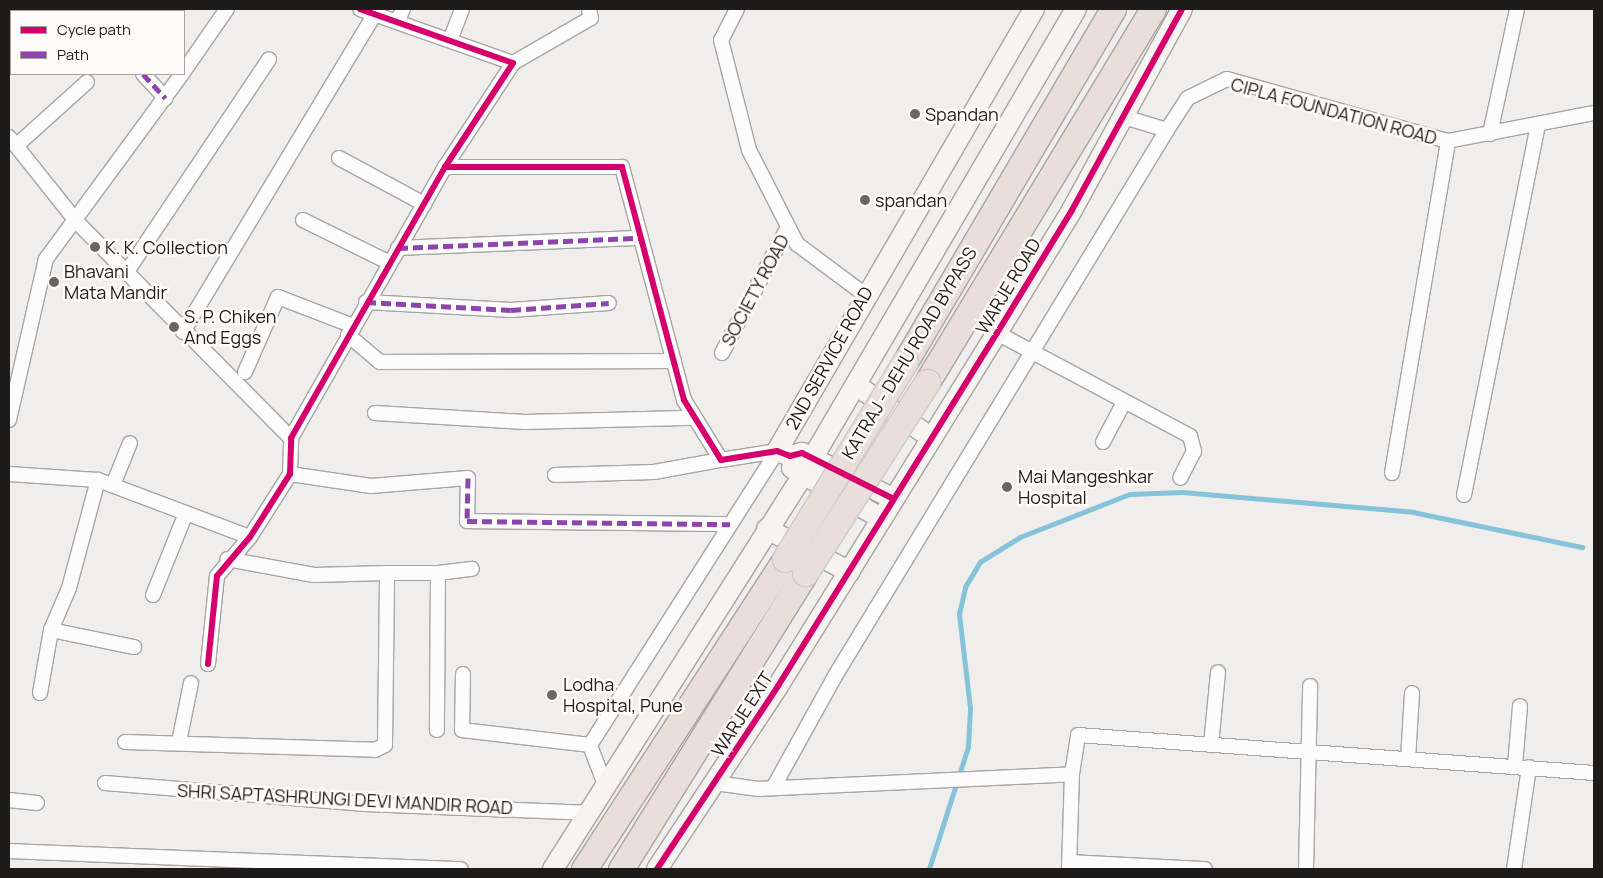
<!DOCTYPE html>
<html>
<head>
<meta charset="utf-8">
<style>
  body { margin:0 }
  #map { position:relative; width:1603px; height:878px; overflow:hidden; background:#f0eeec; font-family:Manrope,sans-serif }
  div>[style] { position:absolute }
  .stream>* { height:4.5px; margin:-2.25px; padding:0 2.25px; transform-origin:2.25px; border-radius:2.25px; background:#86c2d8 }
  .roads { filter:drop-shadow(1px 0 #a7a5a4) drop-shadow(-1px 0 #a7a5a4) drop-shadow(0 1px #a7a5a4) drop-shadow(0 -1px #a7a5a4) }
  .street>* { height:14px; margin:-7px; padding:0 7px; transform-origin:7px; border-radius:7px; background:#fdfcfc }
  .secondary>* { height:20px; margin:-10px; padding:0 10px; transform-origin:10px; border-radius:10px; background:#f7f3f1 }
  .highway>* { height:25px; margin:-12.5px; padding:0 12.5px; transform-origin:12.5px; border-radius:12.5px; background:#e9ded9 }
  .bridges { filter:drop-shadow(1px 0 #cccbca) drop-shadow(-1px 0 #cccbca) drop-shadow(0 1px #cccbca) drop-shadow(0 -1px #cccbca) }
  .highway-bridge>* { height:25px; margin:-12.5px; padding:0 12.5px; transform-origin:12.5px; border-radius:12.5px; background:#e9ded9 }
  .quiet>* { height:5px; margin-top:-2.5px; transform-origin:0; background:repeating-linear-gradient(90deg,#8e44ad 0 10px,transparent 0 15px) }
  .cycleway>* { height:6px; margin:-3px; padding:0 3px; transform-origin:3px; border-radius:3px; background:#d6006c }
  .dots>* { width:14px; height:14px; translate:-50% -50%; box-sizing:border-box; border:2px solid #fffbf8; border-radius:50% }
  span { translate:-50% -50%; white-space:nowrap; text-align:center; line-height:1.15; -webkit-text-stroke:5px #fffbf8; paint-order:stroke }
  .street-label { font-size:18px; color:#1d1c1b }
  .poi-label { font-size:18px; color:#1d1c1b }
  .left { translate:0 -50%; text-align:left }
  .frame { position:absolute; inset:0; border:10px solid #1d1c1b; pointer-events:none }
  .legend { position:absolute; left:10px; top:10px; width:175px; height:65px; box-sizing:border-box; background:#fffbf8; border:1px solid #a5a2a0; margin:0; padding:6px 9px; list-style:none; font-size:15px; color:#1d1c1b }
  .legend li { display:flex; align-items:center; gap:10px; height:25px }
  .legend b { width:25px; border:1px solid #a5a2a0 }
</style>
</head>
<body>
<div id="map">
  <div class="stream">
    <i style="left:929px;top:869px;width:128px;rotate:-72.3deg"></i>
    <i style="left:968px;top:747px;width:39px;rotate:-87deg"></i>
    <i style="left:970px;top:708px;width:95px;rotate:-96.7deg"></i>
    <i style="left:959px;top:614px;width:28px;rotate:-77deg"></i>
    <i style="left:965px;top:587px;width:29px;rotate:-59deg"></i>
    <i style="left:980px;top:562px;width:47px;rotate:-32deg"></i>
    <i style="left:1020px;top:537px;width:118px;rotate:-21.4deg"></i>
    <i style="left:1130px;top:494px;width:52px;rotate:-2.2deg"></i>
    <i style="left:1182px;top:492px;width:232px;rotate:4.9deg"></i>
    <i style="left:1413px;top:512px;width:173px;rotate:11.7deg"></i>
  </div>
  <div class="roads">
    <div class="street">
      <i style="left:87px;top:9px;width:3px;rotate:45deg"></i>
      <i style="left:737px;top:9px;width:35px;rotate:117deg"></i>
      <i style="left:721px;top:40px;width:114px;rotate:75.7deg"></i>
      <i style="left:749px;top:150px;width:106px;rotate:62.9deg"></i>
      <i style="left:797px;top:244px;width:84px;rotate:36.7deg"></i>
      <i style="left:397px;top:22px;width:14px;rotate:-65deg"></i>
      <i style="left:451px;top:38px;width:31px;rotate:-69deg"></i>
      <i style="left:513px;top:63px;width:90px;rotate:-30deg"></i>
      <i style="left:591px;top:18px;width:9px;rotate:-103deg"></i>
      <i style="left:184px;top:71px;width:75px;rotate:-55.3deg"></i>
      <i style="left:143px;top:74px;width:33px;rotate:47deg"></i>
      <i style="left:1124px;top:117px;width:45px;rotate:16.8deg"></i>
      <i style="left:1167px;top:130px;width:38px;rotate:-57deg"></i>
      <i style="left:1188px;top:98px;width:43px;rotate:-26deg"></i>
      <i style="left:1227px;top:79px;width:230px;rotate:15.7deg"></i>
      <i style="left:1448px;top:141px;width:149px;rotate:-10.9deg"></i>
      <i style="left:1490px;top:134px;width:128px;rotate:-77.8deg"></i>
      <i style="left:9px;top:137px;width:107px;rotate:51.4deg"></i>
      <i style="left:76px;top:221px;width:305px;rotate:45.3deg"></i>
      <i style="left:17px;top:145px;width:94px;rotate:-42deg"></i>
      <i style="left:339px;top:158px;width:97px;rotate:28.4deg"></i>
      <i style="left:445px;top:167px;width:177px"></i>
      <i style="left:622px;top:167px;width:241px;rotate:75.1deg"></i>
      <i style="left:684px;top:400px;width:70px;rotate:58.3deg"></i>
      <i style="left:721px;top:460px;width:57px;rotate:-9.1deg"></i>
      <i style="left:303px;top:220px;width:97px;rotate:26.3deg"></i>
      <i style="left:398px;top:248px;width:243px;rotate:-2.4deg"></i>
      <i style="left:126px;top:273px;width:257px;rotate:-56.2deg"></i>
      <i style="left:366px;top:302px;width:145px;rotate:3.2deg"></i>
      <i style="left:511px;top:310px;width:98px;rotate:-4.1deg"></i>
      <i style="left:183px;top:332px;width:368px;rotate:-58.9deg"></i>
      <i style="left:997px;top:333px;width:219px;rotate:28.1deg"></i>
      <i style="left:1190px;top:436px;width:16px;rotate:75deg"></i>
      <i style="left:1194px;top:451px;width:30px;rotate:117deg"></i>
      <i style="left:348px;top:335px;width:42px;rotate:40.2deg"></i>
      <i style="left:380px;top:362px;width:294px;rotate:-0.2deg"></i>
      <i style="left:722px;top:353px;width:142px;rotate:-62.4deg"></i>
      <i style="left:245px;top:372px;width:82px;rotate:-66.3deg"></i>
      <i style="left:278px;top:297px;width:80px;rotate:21.1deg"></i>
      <i style="left:375px;top:413px;width:150px;rotate:3.4deg"></i>
      <i style="left:525px;top:422px;width:169px;rotate:-1.4deg"></i>
      <i style="left:9px;top:420px;width:165px;rotate:-77.1deg"></i>
      <i style="left:46px;top:259px;width:230px;rotate:-53.7deg"></i>
      <i style="left:1103px;top:442px;width:45px;rotate:-62.3deg"></i>
      <i style="left:1392px;top:473px;width:337px;rotate:-80.4deg"></i>
      <i style="left:9px;top:474px;width:89px;rotate:3.9deg"></i>
      <i style="left:290px;top:474px;width:82px;rotate:8.4deg"></i>
      <i style="left:371px;top:486px;width:97px;rotate:-4.7deg"></i>
      <i style="left:468px;top:478px;width:43px;rotate:91.3deg"></i>
      <i style="left:467px;top:521px;width:263px;rotate:0.7deg"></i>
      <i style="left:555px;top:475px;width:99px;rotate:-1.7deg"></i>
      <i style="left:654px;top:472px;width:68px;rotate:-10.2deg"></i>
      <i style="left:113px;top:485px;width:45px;rotate:-68deg"></i>
      <i style="left:1464px;top:495px;width:378px;rotate:-78.7deg"></i>
      <i style="left:387px;top:573px;width:51px"></i>
      <i style="left:438px;top:573px;width:157px;rotate:90.4deg"></i>
      <i style="left:438px;top:573px;width:34px;rotate:-7deg"></i>
      <i style="left:153px;top:595px;width:88px;rotate:-68.1deg"></i>
      <i style="left:51px;top:630px;width:85px;rotate:11.6deg"></i>
      <i style="left:208px;top:664px;width:88px;rotate:-84.2deg"></i>
      <i style="left:217px;top:576px;width:51px;rotate:-49.8deg"></i>
      <i style="left:250px;top:537px;width:75px;rotate:-57.6deg"></i>
      <i style="left:290px;top:474px;width:36px;rotate:-88deg"></i>
      <i style="left:291px;top:438px;width:312px;rotate:-60.4deg"></i>
      <i style="left:445px;top:167px;width:124px;rotate:-56.8deg"></i>
      <i style="left:513px;top:63px;width:162px;rotate:-160.6deg"></i>
      <i style="left:463px;top:674px;width:56px;rotate:91deg"></i>
      <i style="left:462px;top:730px;width:129px;rotate:6.7deg"></i>
      <i style="left:40px;top:693px;width:64px;rotate:-80.1deg"></i>
      <i style="left:51px;top:630px;width:46px;rotate:-66.8deg"></i>
      <i style="left:69px;top:588px;width:112px;rotate:-75deg"></i>
      <i style="left:98px;top:480px;width:162px;rotate:20.6deg"></i>
      <i style="left:125px;top:742px;width:250px;rotate:1.8deg"></i>
      <i style="left:375px;top:750px;width:11px;rotate:-27deg"></i>
      <i style="left:385px;top:745px;width:172px;rotate:-89.3deg"></i>
      <i style="left:387px;top:573px;width:73px;rotate:178.4deg"></i>
      <i style="left:314px;top:575px;width:88px;rotate:-169.6deg"></i>
      <i style="left:179px;top:742px;width:60px;rotate:-78.5deg"></i>
      <i style="left:1211px;top:745px;width:73px;rotate:-84.5deg"></i>
      <i style="left:1408px;top:759px;width:66px;rotate:-86.5deg"></i>
      <i style="left:1515px;top:766px;width:60px;rotate:-85.2deg"></i>
      <i style="left:604px;top:782px;width:40px;rotate:-111deg"></i>
      <i style="left:590px;top:745px;width:348px;rotate:-57.5deg"></i>
      <i style="left:105px;top:783px;width:261px;rotate:4.6deg"></i>
      <i style="left:365px;top:804px;width:221px;rotate:2.3deg"></i>
      <i style="left:715px;top:783px;width:44px;rotate:7.8deg"></i>
      <i style="left:759px;top:789px;width:313px;rotate:-2.7deg"></i>
      <i style="left:773px;top:788px;width:128px;rotate:-61deg"></i>
      <i style="left:835px;top:676px;width:639px;rotate:-58.7deg"></i>
      <i style="left:9px;top:800px;width:28px;rotate:6deg"></i>
      <i style="left:9px;top:851px;width:452px;rotate:2.3deg"></i>
      <i style="left:1071px;top:862px;width:134px;rotate:3deg"></i>
      <i style="left:1069px;top:869px;width:95px;rotate:-88.2deg"></i>
      <i style="left:1072px;top:774px;width:39px;rotate:-81deg"></i>
      <i style="left:1078px;top:735px;width:517px;rotate:4.21deg"></i>
      <i style="left:1306px;top:869px;width:183px;rotate:-88.7deg"></i>
      <i style="left:1514px;top:869px;width:103px;rotate:-81.6deg"></i>
    </div>
    <div class="secondary">
      <i style="left:856px;top:385px;width:90px;rotate:35.1deg"></i>
      <i style="left:792px;top:468px;width:102px;rotate:29.3deg"></i>
      <i style="left:892px;top:498px;width:101px;rotate:-153.4deg"></i>
      <i style="left:802px;top:453px;width:12px;rotate:166deg"></i>
      <i style="left:790px;top:456px;width:14px;rotate:-159deg"></i>
      <i style="left:777px;top:451px;width:511px;rotate:-59.82deg"></i>
      <i style="left:767px;top:529px;width:93px;rotate:27.4deg"></i>
      <i style="left:553px;top:869px;width:465px;rotate:-57.6deg"></i>
      <i style="left:802px;top:476px;width:541px;rotate:-59.6deg"></i>
      <i style="left:657px;top:869px;width:219px;rotate:-56.5deg"></i>
      <i style="left:778px;top:686px;width:415px;rotate:-58.2deg"></i>
      <i style="left:997px;top:333px;width:144px;rotate:-58.6deg"></i>
      <i style="left:1072px;top:210px;width:229px;rotate:-61.3deg"></i>
    </div>
    <div class="highway">
      <i style="left:905px;top:362px;width:410px;rotate:-59.5deg"></i>
      <i style="left:927px;top:382px;width:436px;rotate:-58.8deg"></i>
      <i style="left:584px;top:869px;width:369px;rotate:-57deg"></i>
      <i style="left:621px;top:869px;width:349px;rotate:-58.1deg"></i>
    </div>
  </div>
  <div class="bridges">
    <div class="highway-bridge">
      <i style="left:785px;top:559px;width:231px;rotate:-58.7deg"></i>
      <i style="left:805px;top:573px;width:227px;rotate:-57.4deg"></i>
    </div>
  </div>
  <div class="quiet">
    <i style="left:87px;top:9px;width:3px;rotate:45deg"></i>
    <i style="left:143px;top:74px;width:33px;rotate:47deg"></i>
    <i style="left:398px;top:248px;width:243px;rotate:-2.4deg"></i>
    <i style="left:366px;top:302px;width:145px;rotate:3.2deg"></i>
    <i style="left:511px;top:310px;width:98px;rotate:-4.1deg"></i>
    <i style="left:468px;top:478px;width:43px;rotate:91.3deg"></i>
    <i style="left:467px;top:521px;width:263px;rotate:0.7deg"></i>
  </div>
  <div class="cycleway">
    <i style="left:445px;top:167px;width:177px"></i>
    <i style="left:622px;top:167px;width:241px;rotate:75.1deg"></i>
    <i style="left:684px;top:400px;width:70px;rotate:58.3deg"></i>
    <i style="left:721px;top:460px;width:57px;rotate:-9.1deg"></i>
    <i style="left:777px;top:451px;width:14px;rotate:21deg"></i>
    <i style="left:790px;top:456px;width:12px;rotate:-14deg"></i>
    <i style="left:802px;top:453px;width:101px;rotate:26.6deg"></i>
    <i style="left:208px;top:664px;width:88px;rotate:-84.2deg"></i>
    <i style="left:217px;top:576px;width:51px;rotate:-49.8deg"></i>
    <i style="left:250px;top:537px;width:75px;rotate:-57.6deg"></i>
    <i style="left:290px;top:474px;width:36px;rotate:-88deg"></i>
    <i style="left:291px;top:438px;width:312px;rotate:-60.4deg"></i>
    <i style="left:445px;top:167px;width:124px;rotate:-56.8deg"></i>
    <i style="left:513px;top:63px;width:162px;rotate:-160.6deg"></i>
    <i style="left:657px;top:869px;width:219px;rotate:-56.5deg"></i>
    <i style="left:778px;top:686px;width:415px;rotate:-58.2deg"></i>
    <i style="left:997px;top:333px;width:144px;rotate:-58.6deg"></i>
    <i style="left:1072px;top:210px;width:229px;rotate:-61.3deg"></i>
  </div>
  <div class="dots">
    <i style="left:915px;top:114px;background:#676664"></i>
    <i style="left:865px;top:200px;background:#676664"></i>
    <i style="left:95px;top:247px;background:#676664"></i>
    <i style="left:54px;top:282px;background:#676664"></i>
    <i style="left:174px;top:327px;background:#676664"></i>
    <i style="left:1007px;top:487px;background:#676664"></i>
    <i style="left:552px;top:695px;background:#676664"></i>
  </div>
  <div class="street-label">
    <span style="left:1334px;top:111px;rotate:15deg">CIPLA FOUNDATION ROAD</span>
    <span style="left:1008px;top:286px;rotate:-59deg">WARJE ROAD</span>
    <span style="left:755px;top:290px;rotate:-62deg">SOCIETY ROAD</span>
    <span style="left:909px;top:353px;rotate:-59deg">KATRAJ - DEHU ROAD BYPASS</span>
    <span style="left:829px;top:358px;rotate:-61deg">2ND SERVICE ROAD</span>
    <span style="left:742px;top:714px;rotate:-57deg">WARJE EXIT</span>
    <span style="left:345px;top:799px;rotate:3deg">SHRI SAPTASHRUNGI DEVI MANDIR ROAD</span>
  </div>
  <div class="poi-label">
    <span class="left" style="left:925px;top:114px">Spandan</span>
    <span class="left" style="left:875px;top:200px">spandan</span>
    <span class="left" style="left:105px;top:247px">K. K. Collection</span>
    <span class="left" style="left:64px;top:282px">Bhavani<br>Mata Mandir</span>
    <span class="left" style="left:184px;top:327px">S. P. Chiken<br>And Eggs</span>
    <span class="left" style="left:1018px;top:487px">Mai Mangeshkar<br>Hospital</span>
    <span class="left" style="left:563px;top:695px">Lodha<br>Hospital, Pune</span>
  </div>
  <div class="frame"></div>
  <ul class="legend">
  <li><b style="height:6px;background:#d6006c"></b>Cycle path</li>
  <li><b style="height:6px;background:#8e44ad"></b>Path</li>
  </ul>
</div>
</body>
</html>
